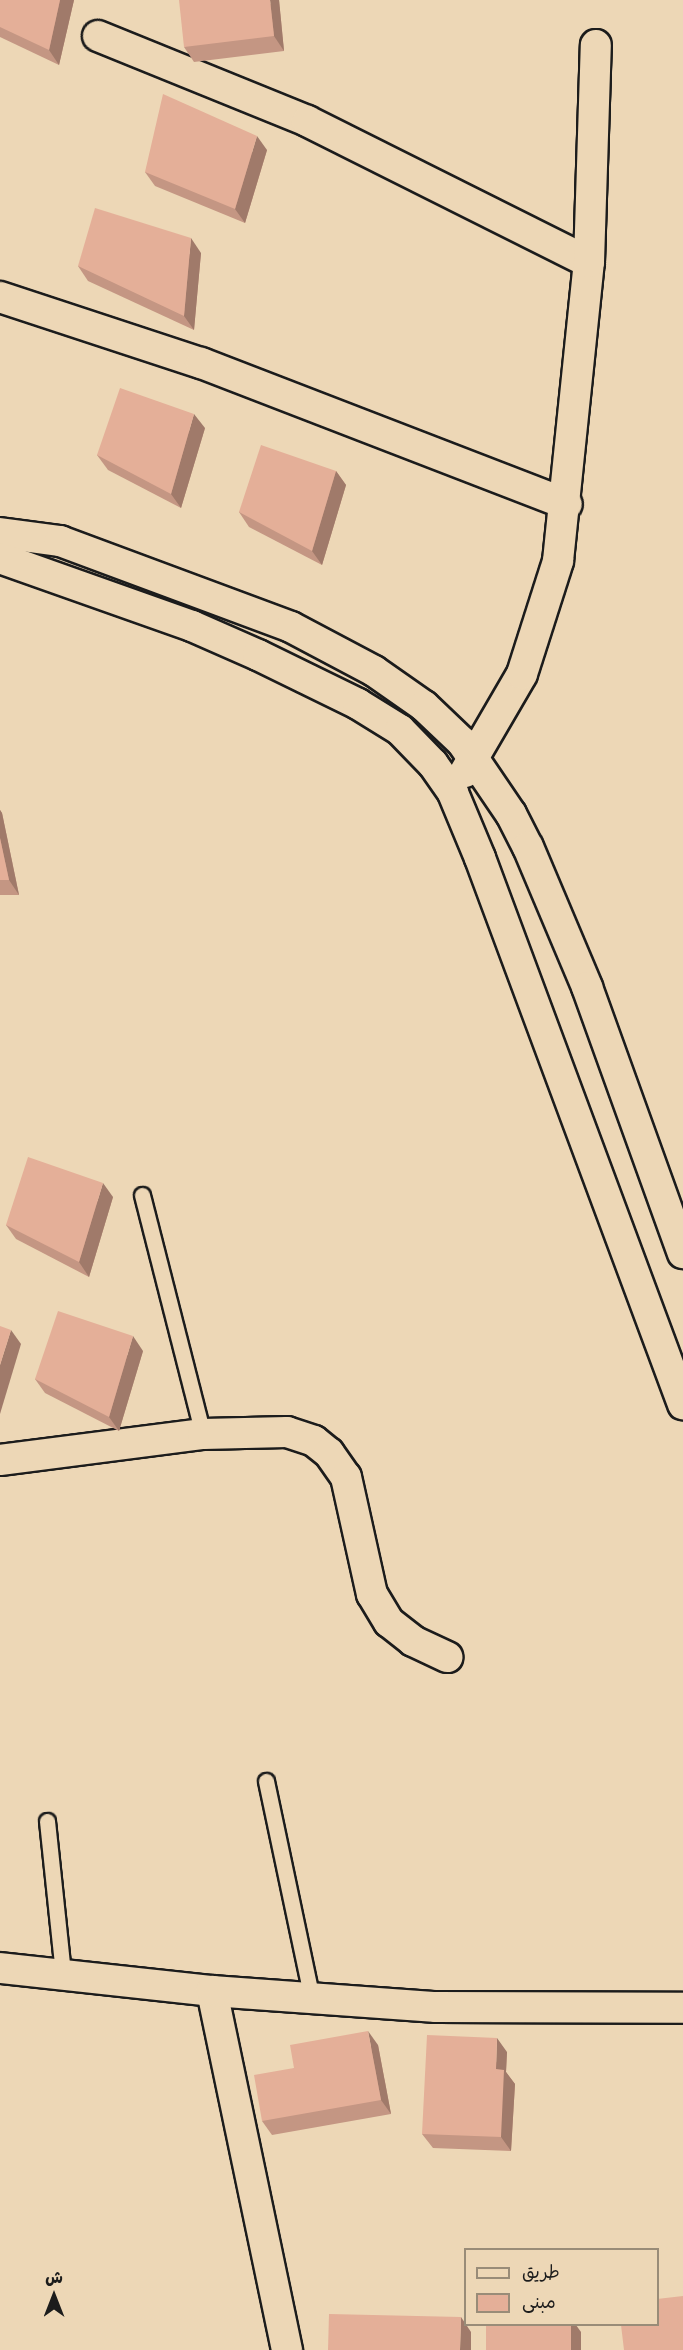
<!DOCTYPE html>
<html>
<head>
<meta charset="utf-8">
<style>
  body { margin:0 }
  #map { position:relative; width:683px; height:2350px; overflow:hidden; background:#edd7b6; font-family:"Shantell Sans","Playpen Sans Arabic",sans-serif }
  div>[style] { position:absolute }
  .roads { filter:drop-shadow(2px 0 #1c1c1c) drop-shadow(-2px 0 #1c1c1c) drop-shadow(0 2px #1c1c1c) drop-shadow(0 -2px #1c1c1c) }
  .lane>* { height:15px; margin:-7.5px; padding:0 7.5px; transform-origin:7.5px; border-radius:7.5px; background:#edd7b6 }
  .street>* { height:30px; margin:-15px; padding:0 15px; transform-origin:15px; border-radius:15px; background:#edd7b6 }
  .wall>* { inset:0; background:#c49683 }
  .shaded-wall>* { inset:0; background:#a07a6a }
  .building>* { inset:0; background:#e4af98 }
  span { translate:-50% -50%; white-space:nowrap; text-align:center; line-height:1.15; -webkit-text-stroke:5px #edd7b6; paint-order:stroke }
  .legend { position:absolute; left:464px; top:2248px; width:195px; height:78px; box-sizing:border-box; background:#edd7b6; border:2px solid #998c78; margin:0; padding:8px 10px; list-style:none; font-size:18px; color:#1c1c1c }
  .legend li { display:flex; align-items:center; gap:12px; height:30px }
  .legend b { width:30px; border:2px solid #998c78 }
  .north { position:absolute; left:24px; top:2266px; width:60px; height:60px; -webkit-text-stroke:4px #edd7b6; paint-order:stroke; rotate:0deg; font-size:16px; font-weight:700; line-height:24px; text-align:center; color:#1c1c1c }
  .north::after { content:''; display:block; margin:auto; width:21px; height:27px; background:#1c1c1c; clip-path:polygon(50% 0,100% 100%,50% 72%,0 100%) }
</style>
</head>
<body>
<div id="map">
  <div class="roads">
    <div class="lane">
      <i style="left:142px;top:1195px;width:247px;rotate:75.7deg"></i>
      <i style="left:266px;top:1781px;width:223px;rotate:78.1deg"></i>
      <i style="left:47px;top:1821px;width:154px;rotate:84deg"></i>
    </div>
    <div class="street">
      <i style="left:98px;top:36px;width:226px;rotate:22.1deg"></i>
      <i style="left:307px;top:121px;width:315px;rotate:26.6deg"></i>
      <i style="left:0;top:297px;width:212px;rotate:18.2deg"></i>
      <i style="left:201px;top:363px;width:392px;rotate:21.1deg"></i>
      <i style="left:0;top:533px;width:61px;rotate:7.6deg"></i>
      <i style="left:60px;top:541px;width:246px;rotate:20.4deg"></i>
      <i style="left:291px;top:627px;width:94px;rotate:27.9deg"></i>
      <i style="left:374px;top:671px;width:61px;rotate:35deg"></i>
      <i style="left:424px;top:706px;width:52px;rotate:43.5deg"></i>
      <i style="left:462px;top:742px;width:87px;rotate:55.8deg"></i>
      <i style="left:511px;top:814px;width:37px;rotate:63deg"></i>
      <i style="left:528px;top:847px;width:152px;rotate:67.1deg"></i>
      <i style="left:587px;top:987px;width:283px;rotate:70.2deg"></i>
      <i style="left:0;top:558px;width:204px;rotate:19.5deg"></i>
      <i style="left:192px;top:626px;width:72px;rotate:23.7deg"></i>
      <i style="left:258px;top:655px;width:111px;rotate:26.1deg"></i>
      <i style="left:358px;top:704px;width:49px;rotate:31.8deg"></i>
      <i style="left:400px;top:730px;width:47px;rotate:45.9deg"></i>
      <i style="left:433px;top:764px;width:35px;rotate:55deg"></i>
      <i style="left:453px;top:793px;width:70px;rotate:67.4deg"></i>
      <i style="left:480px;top:858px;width:583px;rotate:69.61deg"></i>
      <i style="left:465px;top:772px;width:113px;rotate:-59.8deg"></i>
      <i style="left:522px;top:674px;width:119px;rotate:-72.3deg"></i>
      <i style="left:558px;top:561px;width:301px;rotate:-84.1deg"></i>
      <i style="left:589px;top:262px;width:217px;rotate:-88.2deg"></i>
      <i style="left:0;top:1460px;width:205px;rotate:-7.3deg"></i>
      <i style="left:203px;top:1434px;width:84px;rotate:-1.4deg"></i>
      <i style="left:287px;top:1432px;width:28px;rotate:18deg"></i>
      <i style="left:314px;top:1441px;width:19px;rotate:39deg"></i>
      <i style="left:329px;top:1453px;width:29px;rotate:55deg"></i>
      <i style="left:346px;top:1477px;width:120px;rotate:77.5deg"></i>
      <i style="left:372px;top:1594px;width:33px;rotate:59deg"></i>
      <i style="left:389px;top:1622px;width:31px;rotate:38deg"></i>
      <i style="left:413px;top:1641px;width:38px;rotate:25deg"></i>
      <i style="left:0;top:1968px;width:213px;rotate:6.2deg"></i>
      <i style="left:212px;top:1991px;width:367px;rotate:78.2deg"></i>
      <i style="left:212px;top:1991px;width:225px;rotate:4.1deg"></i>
      <i style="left:436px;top:2007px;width:247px;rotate:0.2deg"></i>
    </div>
  </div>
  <div class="wall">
    <i style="clip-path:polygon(0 0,74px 0,59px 65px,0 37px)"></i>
    <i style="clip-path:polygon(279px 0,284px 51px,194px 62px,184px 47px)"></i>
    <i style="clip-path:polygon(267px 150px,245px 223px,155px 186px,145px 172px)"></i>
    <i style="clip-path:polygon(201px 253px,194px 330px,88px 281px,78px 266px)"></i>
    <i style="clip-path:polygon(205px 428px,181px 508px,108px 470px,97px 455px)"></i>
    <i style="clip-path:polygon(336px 471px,346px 485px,322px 565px,249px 527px,239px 512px)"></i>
    <i style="clip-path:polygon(0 810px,2px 813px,19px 895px,0 895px)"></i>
    <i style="clip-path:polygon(113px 1197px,89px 1277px,16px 1239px,6px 1225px)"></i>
    <i style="clip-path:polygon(143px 1351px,119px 1431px,45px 1393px,35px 1379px)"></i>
    <i style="clip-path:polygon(378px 2045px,391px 2114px,272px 2135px,262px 2121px,294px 2068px)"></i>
    <i style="clip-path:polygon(507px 2052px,506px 2072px,515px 2084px,511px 2151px,433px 2148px,422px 2134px)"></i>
  </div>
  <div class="shaded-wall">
    <i style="clip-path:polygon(60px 0,74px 0,59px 65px,49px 50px)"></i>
    <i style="clip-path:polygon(270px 0,279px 0,284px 51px,274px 36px)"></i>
    <i style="clip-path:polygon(257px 136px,267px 150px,245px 223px,235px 209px)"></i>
    <i style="clip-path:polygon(191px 238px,201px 253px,194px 330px,184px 316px)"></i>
    <i style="clip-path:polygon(194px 414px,205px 428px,181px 508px,171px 494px)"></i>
    <i style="clip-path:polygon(336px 471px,346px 485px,322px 565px,312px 551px)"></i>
    <i style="clip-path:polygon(0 810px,2px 813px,19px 895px,9px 880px,0 838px)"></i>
    <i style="clip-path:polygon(103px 1183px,113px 1197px,89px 1277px,79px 1262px)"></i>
    <i style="clip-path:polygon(11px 1330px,21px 1344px,0 1414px,0 1365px)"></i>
    <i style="clip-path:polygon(133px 1336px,143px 1351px,119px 1431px,109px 1417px)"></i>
    <i style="clip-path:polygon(368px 2031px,378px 2045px,391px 2114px,381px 2100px)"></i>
    <i style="clip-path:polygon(497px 2038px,507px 2052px,506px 2072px,515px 2084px,511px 2151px,501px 2137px,496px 2069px)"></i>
    <i style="clip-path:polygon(461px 2317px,471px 2332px,471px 2350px,460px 2350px)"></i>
    <i style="clip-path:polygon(571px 2325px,576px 2325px,581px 2332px,581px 2350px,571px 2350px)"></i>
  </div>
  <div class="building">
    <i style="clip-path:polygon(0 0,60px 0,49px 50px,0 27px)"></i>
    <i style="clip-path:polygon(179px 0,270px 0,274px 36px,184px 47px)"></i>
    <i style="clip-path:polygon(163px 94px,257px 136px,235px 209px,145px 172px)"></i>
    <i style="clip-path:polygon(95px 208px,191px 238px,184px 316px,78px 266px)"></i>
    <i style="clip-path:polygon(120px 388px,194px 414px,171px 494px,97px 455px)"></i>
    <i style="clip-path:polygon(261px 445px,336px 471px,312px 551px,239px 512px)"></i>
    <i style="clip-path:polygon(0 838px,9px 880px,0 880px)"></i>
    <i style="clip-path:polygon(28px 1157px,103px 1183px,79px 1262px,6px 1225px)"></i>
    <i style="clip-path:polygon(58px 1311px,133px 1336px,109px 1417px,35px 1379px)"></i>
    <i style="clip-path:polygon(0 1326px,11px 1330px,0 1365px)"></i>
    <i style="clip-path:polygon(368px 2031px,381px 2100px,262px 2121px,254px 2075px,294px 2068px,290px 2045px)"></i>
    <i style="clip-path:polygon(427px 2035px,497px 2038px,496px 2069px,504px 2070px,501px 2137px,422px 2134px)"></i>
    <i style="clip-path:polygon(683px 2296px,683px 2350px,624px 2350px,621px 2325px,657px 2325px,657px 2299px)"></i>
    <i style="clip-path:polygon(329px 2314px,461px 2317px,460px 2350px,328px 2350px)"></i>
    <i style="clip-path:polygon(486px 2325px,571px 2325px,571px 2350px,486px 2350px)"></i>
  </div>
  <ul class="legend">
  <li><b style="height:8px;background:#edd7b6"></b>طريق</li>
  <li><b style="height:16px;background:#e4af98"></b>مبنى</li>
  </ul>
  <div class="north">ش</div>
</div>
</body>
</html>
